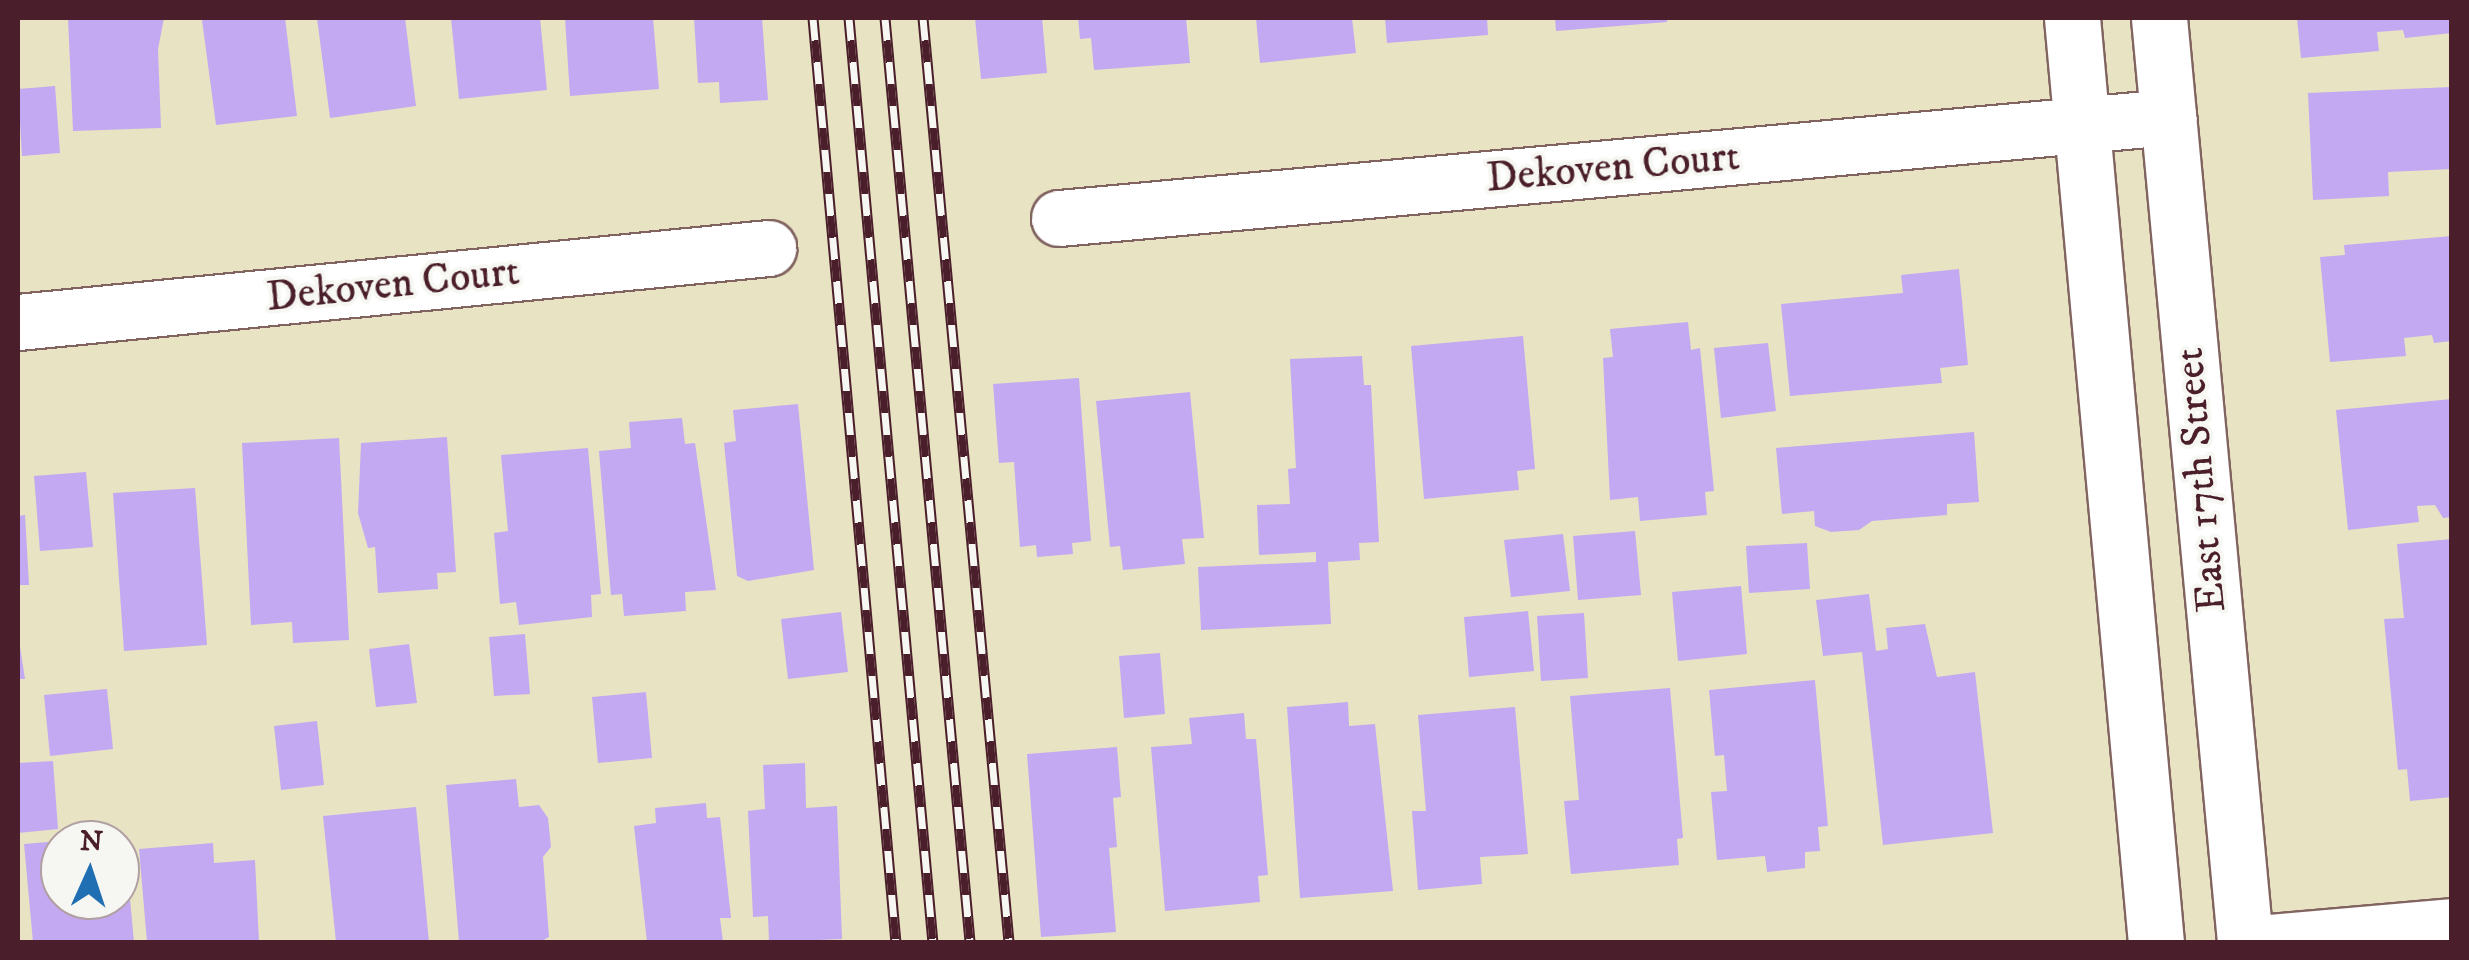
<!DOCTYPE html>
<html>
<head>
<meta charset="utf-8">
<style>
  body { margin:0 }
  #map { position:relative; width:2469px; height:960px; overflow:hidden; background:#e8e3c3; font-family:"IM FELL DW Pica",serif }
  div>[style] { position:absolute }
  .building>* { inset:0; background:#c3a9f1 }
  .roads { filter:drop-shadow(2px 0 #816460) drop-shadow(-2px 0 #816460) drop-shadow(0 2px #816460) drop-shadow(0 -2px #816460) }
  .street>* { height:55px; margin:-27.5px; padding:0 27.5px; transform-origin:27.5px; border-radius:27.5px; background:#fff }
  .rail>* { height:11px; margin-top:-5.5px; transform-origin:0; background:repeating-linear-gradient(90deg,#f6f6f2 0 22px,#4a1f2b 0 44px); box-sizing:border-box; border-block:2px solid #4a1f2b }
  span { translate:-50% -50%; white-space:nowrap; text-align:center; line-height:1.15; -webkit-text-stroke:8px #f6f6f2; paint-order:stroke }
  .street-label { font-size:42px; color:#4a1f2b }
  .frame { position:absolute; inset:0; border:20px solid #4a1f2b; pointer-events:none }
  .north { position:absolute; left:40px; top:820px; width:100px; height:100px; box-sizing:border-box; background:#f6f6f2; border:2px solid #b1a0a2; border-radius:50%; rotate:3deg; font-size:28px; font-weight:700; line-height:40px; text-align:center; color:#4a1f2b }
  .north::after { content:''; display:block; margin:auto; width:35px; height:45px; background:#1f6fb2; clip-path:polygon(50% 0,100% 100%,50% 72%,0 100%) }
</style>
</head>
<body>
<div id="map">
  <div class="building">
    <i style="clip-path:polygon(68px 18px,164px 18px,158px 49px,161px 128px,73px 131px)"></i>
    <i style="clip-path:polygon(213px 18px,285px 18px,297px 116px,216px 125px,202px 20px)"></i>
    <i style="clip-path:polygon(317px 18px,405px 18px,416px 106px,330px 118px)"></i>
    <i style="clip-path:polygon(451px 18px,540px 18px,547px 90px,459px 99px)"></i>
    <i style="clip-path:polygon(565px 18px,653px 18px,659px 89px,570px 96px)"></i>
    <i style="clip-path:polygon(694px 18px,762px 18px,768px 100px,720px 103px,719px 82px,698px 83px)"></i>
    <i style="clip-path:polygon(975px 18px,1042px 18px,1047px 73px,981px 79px)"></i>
    <i style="clip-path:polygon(1078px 18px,1186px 18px,1190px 63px,1094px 70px,1091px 38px,1080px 39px)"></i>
    <i style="clip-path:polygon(1256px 18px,1352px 18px,1356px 53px,1260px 63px)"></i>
    <i style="clip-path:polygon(1385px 18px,1487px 18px,1488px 35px,1387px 43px)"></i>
    <i style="clip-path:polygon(1555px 18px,1667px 18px,1667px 22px,1556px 31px)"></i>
    <i style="clip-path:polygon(2297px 18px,2452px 18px,2452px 33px,2405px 38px,2403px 30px,2377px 32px,2379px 51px,2301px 58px)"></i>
    <i style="clip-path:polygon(55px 86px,60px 153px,22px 156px,18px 89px)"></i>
    <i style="clip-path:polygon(2452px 87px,2452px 169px,2388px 172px,2389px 196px,2313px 200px,2308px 93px)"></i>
    <i style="clip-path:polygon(2452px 236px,2452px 341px,2434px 343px,2432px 335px,2404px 338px,2406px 356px,2330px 362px,2320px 257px,2345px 255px,2344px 245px)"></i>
    <i style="clip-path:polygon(1959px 269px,1968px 365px,1940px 368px,1942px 383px,1790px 396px,1781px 304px,1903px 293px,1901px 275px)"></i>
    <i style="clip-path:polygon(1688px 322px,1691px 350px,1700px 348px,1714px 491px,1705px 492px,1707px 515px,1640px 521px,1638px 497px,1610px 500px,1603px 358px,1613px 357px,1610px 329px)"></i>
    <i style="clip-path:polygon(1523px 336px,1535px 469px,1517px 471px,1519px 490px,1424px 499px,1411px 346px)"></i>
    <i style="clip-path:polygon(1768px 343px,1776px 411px,1721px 418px,1714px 348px)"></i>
    <i style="clip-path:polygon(1362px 356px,1364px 385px,1371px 385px,1379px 542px,1359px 543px,1360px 560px,1328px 562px,1331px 624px,1201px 630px,1198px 567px,1316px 562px,1316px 552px,1259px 555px,1257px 505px,1290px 504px,1288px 469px,1296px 468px,1290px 359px)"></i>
    <i style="clip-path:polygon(1079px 378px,1091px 541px,1072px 543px,1073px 554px,1037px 557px,1036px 545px,1020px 547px,1014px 462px,999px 463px,993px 384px)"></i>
    <i style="clip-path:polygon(1190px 392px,1204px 538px,1182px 539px,1185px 564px,1123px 570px,1120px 546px,1110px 547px,1096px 401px)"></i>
    <i style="clip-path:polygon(2452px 399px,2452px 517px,2443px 518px,2435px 505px,2417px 506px,2419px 522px,2348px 530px,2336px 410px)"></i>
    <i style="clip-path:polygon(798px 404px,814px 570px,748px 581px,737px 576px,724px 443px,736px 441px,733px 410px)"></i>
    <i style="clip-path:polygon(682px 418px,685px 444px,695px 443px,716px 590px,685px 592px,686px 611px,624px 616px,622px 594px,611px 595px,599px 451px,631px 448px,629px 422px)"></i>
    <i style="clip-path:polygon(1974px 432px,1979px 502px,1947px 504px,1947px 515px,1872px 521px,1859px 530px,1831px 532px,1815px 526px,1814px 511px,1782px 514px,1776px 448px)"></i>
    <i style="clip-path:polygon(447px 437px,456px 572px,437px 573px,438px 589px,378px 593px,375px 547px,368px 548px,358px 513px,361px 443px)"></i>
    <i style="clip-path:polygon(339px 438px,349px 640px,293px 643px,292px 622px,251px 625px,242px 443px)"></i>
    <i style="clip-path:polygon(588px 448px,601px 594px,591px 595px,592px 617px,519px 625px,516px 602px,500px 604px,494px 533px,508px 531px,501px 455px)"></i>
    <i style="clip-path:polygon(86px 472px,93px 547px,40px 551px,34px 476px)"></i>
    <i style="clip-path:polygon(195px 488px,207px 645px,124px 651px,113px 493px)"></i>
    <i style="clip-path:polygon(25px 515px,29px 585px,18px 585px,18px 516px)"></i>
    <i style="clip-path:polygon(1635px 531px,1641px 595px,1578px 600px,1573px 536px)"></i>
    <i style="clip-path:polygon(1563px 534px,1570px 591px,1511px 597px,1504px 540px)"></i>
    <i style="clip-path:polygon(2452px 539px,2452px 797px,2410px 801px,2407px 769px,2398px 770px,2384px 619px,2404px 618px,2397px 544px)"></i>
    <i style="clip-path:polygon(1807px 543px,1810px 589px,1749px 593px,1746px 546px)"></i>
    <i style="clip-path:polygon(1741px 586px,1747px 654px,1678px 661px,1672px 592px)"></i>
    <i style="clip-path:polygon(1869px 594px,1876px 651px,1888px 649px,1886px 628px,1925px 624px,1937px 677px,1975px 672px,1993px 833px,1883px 845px,1862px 652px,1823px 656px,1816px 600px)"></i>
    <i style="clip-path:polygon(1528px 611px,1534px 671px,1469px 677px,1464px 617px)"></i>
    <i style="clip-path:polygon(841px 612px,848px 672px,788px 679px,781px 619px)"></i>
    <i style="clip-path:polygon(1584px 613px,1588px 678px,1541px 681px,1537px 616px)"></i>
    <i style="clip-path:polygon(18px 634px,25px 679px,18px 679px)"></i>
    <i style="clip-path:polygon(525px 634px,530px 694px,494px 696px,489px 637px)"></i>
    <i style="clip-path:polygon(409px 644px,417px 703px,376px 707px,369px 649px)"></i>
    <i style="clip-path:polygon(1160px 653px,1165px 714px,1124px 718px,1119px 656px)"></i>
    <i style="clip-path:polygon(1815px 680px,1828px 826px,1818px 827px,1820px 851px,1805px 852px,1805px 868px,1767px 872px,1765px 856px,1717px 860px,1711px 792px,1727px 791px,1724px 755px,1715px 756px,1709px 690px)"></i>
    <i style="clip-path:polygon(1670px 688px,1683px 838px,1677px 839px,1679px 865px,1571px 874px,1564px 801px,1579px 800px,1570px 696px)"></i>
    <i style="clip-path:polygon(107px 689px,113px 749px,50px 756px,44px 695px)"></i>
    <i style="clip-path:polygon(646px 692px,652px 758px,598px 763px,592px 697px)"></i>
    <i style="clip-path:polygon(1348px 702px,1349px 726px,1375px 724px,1393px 891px,1300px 898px,1287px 707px)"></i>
    <i style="clip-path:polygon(1515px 707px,1528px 854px,1480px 857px,1482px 884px,1418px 890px,1412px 811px,1426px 811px,1418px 715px)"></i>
    <i style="clip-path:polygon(1244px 713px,1246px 739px,1256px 739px,1268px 875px,1258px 876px,1260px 902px,1165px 911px,1151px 747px,1192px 744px,1189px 718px)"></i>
    <i style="clip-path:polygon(317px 721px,324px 785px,281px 790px,274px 726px)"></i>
    <i style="clip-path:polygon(1117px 747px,1121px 797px,1113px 798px,1117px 847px,1109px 848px,1116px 932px,1041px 937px,1027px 754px)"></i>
    <i style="clip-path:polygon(53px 761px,58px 829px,18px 833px,18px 763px)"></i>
    <i style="clip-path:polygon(805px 763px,806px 808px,837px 806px,842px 939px,769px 942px,768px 916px,753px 917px,748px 811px,765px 809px,763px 765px)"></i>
    <i style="clip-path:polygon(516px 779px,519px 807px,539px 805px,548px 818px,551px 847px,543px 857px,549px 937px,540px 942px,459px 942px,446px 785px)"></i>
    <i style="clip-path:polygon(706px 803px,707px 818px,720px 817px,731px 918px,720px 918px,723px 942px,647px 942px,634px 826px,656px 823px,655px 808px)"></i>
    <i style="clip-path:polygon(416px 807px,429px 942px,336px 942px,323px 816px)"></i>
    <i style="clip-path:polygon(124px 835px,134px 942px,33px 942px,24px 844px,60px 841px,60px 900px,120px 900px,120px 840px,98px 837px)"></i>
    <i style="clip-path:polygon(213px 843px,214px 863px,255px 860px,259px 942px,147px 942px,139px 849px)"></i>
  </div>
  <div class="roads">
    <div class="street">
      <i style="left:2072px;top:18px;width:928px;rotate:84.81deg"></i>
      <i style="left:2159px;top:18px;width:928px;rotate:84.68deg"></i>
      <i style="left:1059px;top:218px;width:1114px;rotate:-5.2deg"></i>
      <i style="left:18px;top:322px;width:754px;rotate:-5.63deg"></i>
      <i style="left:2269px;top:942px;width:184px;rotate:-5deg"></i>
    </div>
  </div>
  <div class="rail">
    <i style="left:813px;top:18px;width:928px;rotate:84.87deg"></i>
    <i style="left:849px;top:18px;width:928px;rotate:84.81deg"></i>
    <i style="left:885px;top:18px;width:928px;rotate:84.74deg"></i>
    <i style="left:923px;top:18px;width:928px;rotate:84.68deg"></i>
  </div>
  <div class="street-label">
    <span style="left:1613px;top:168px;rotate:-5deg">Dekoven Court</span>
    <span style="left:393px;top:285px;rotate:-6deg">Dekoven Court</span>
    <span style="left:2201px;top:480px;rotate:-95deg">East 17th Street</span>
  </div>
  <div class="frame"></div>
  <div class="north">N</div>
</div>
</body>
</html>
